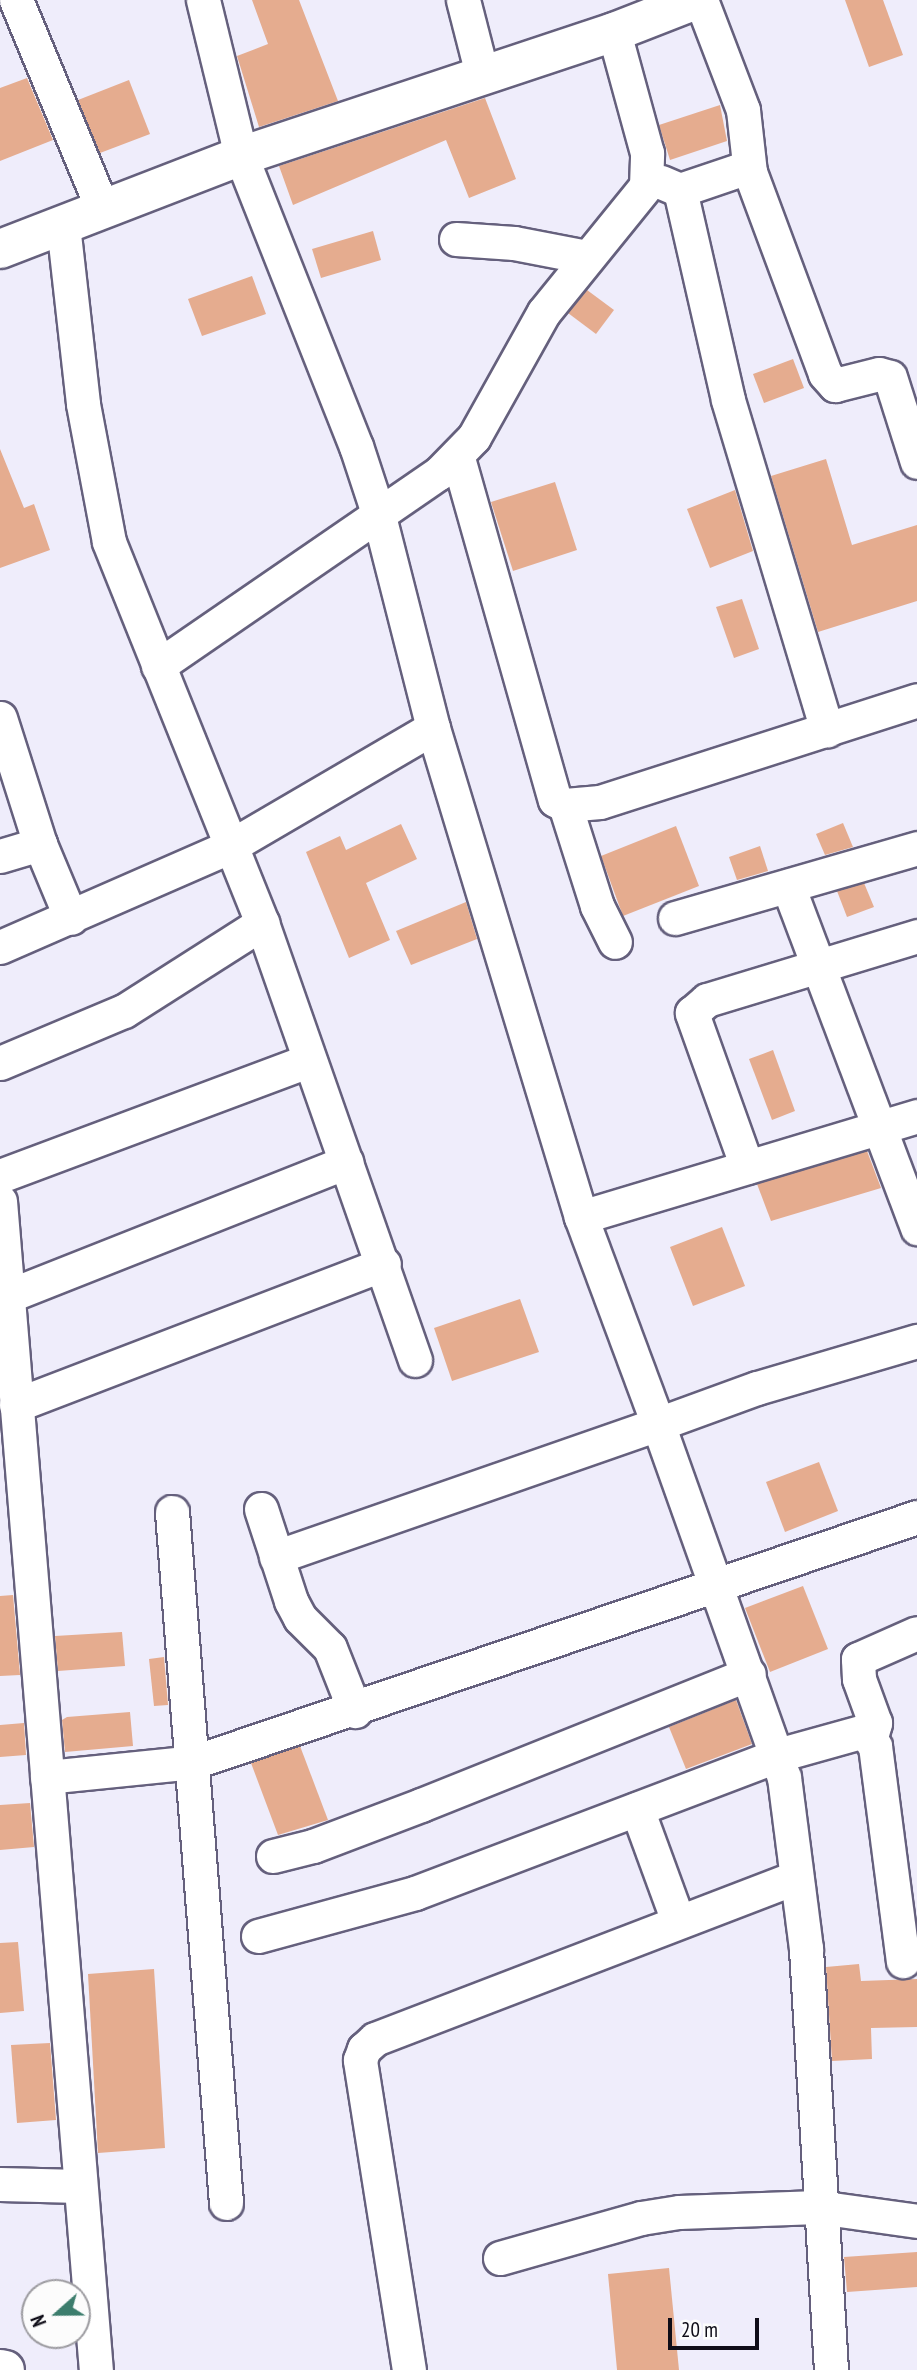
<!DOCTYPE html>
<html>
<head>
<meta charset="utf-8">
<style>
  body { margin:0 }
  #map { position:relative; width:917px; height:2370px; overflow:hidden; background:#efedfb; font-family:"PT Sans Narrow",sans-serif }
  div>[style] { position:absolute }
  .building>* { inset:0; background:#e5ac8f }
  .roads { filter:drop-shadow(2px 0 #65607d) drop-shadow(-2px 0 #65607d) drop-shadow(0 2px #65607d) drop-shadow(0 -2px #65607d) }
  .minor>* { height:33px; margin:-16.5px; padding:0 16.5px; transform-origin:16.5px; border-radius:16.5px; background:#fff }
  .tertiary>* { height:38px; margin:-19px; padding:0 19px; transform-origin:19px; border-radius:19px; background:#fff }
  span { translate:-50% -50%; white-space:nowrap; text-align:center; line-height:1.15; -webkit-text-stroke:6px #fcfcfc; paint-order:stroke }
  .north { position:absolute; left:21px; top:2279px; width:70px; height:70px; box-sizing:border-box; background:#fcfcfc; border:2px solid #9d9ca1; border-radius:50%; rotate:249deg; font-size:19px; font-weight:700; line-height:28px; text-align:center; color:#0f0d18 }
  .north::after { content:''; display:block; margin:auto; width:24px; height:32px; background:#3c7d6d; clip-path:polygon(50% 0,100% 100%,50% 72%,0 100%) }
  .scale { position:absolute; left:668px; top:2318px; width:91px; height:32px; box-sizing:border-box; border:4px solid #0f0d18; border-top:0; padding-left:9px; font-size:21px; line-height:24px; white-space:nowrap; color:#0f0d18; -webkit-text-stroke:5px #fcfcfc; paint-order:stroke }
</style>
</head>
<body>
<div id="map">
  <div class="building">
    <i style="clip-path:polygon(252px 0,299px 0,338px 101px,259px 127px,237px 56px,268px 44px)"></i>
    <i style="clip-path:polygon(845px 0,883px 0,903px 55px,869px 67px)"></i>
    <i style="clip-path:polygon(27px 78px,53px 140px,0 161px,0 88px)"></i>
    <i style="clip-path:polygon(129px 80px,150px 134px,100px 153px,78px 100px)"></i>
    <i style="clip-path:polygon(485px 98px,516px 179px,469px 198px,446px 140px,293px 205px,279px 166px)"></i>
    <i style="clip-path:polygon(720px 105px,727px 141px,670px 160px,659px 125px)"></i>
    <i style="clip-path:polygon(373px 231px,381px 260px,321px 278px,312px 249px)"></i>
    <i style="clip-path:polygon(252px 276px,266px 314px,202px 336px,188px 299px)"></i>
    <i style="clip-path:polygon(587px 290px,614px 310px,596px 334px,568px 313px)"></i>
    <i style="clip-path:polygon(793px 359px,804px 388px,764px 403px,753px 374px)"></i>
    <i style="clip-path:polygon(0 449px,24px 508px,34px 504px,50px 550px,0 568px)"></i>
    <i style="clip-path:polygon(826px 459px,852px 545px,917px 525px,917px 601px,818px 632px,771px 476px)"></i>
    <i style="clip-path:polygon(555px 482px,577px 550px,513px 571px,491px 502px)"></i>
    <i style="clip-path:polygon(735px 490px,753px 551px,710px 568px,687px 509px)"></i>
    <i style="clip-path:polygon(742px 599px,759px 649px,734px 658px,716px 607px)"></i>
    <i style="clip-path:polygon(843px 823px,853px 847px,825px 855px,816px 834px)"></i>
    <i style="clip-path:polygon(401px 824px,417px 859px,366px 883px,390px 940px,349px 958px,306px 852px,340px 836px,346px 850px)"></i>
    <i style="clip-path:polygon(676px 826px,699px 886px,623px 916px,601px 856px)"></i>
    <i style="clip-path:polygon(760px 846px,768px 871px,737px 880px,729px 857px)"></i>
    <i style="clip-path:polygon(864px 883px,874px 907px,847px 917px,837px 891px)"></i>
    <i style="clip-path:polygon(466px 902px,477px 939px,411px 965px,396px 931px)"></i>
    <i style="clip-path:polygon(773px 1050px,795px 1111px,772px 1120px,749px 1059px)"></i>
    <i style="clip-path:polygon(867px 1151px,881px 1188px,771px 1221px,757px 1184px)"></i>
    <i style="clip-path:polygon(722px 1227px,745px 1286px,693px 1306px,670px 1247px)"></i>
    <i style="clip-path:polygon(520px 1299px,539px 1352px,452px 1381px,434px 1328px)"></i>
    <i style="clip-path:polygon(819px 1462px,838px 1511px,785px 1532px,766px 1482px)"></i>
    <i style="clip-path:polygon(803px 1586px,828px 1649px,770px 1672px,745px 1608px)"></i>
    <i style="clip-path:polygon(13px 1595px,20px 1675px,0 1676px,0 1596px)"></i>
    <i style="clip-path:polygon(122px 1632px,125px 1666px,58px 1671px,55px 1636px)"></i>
    <i style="clip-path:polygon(164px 1657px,168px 1705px,154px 1706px,149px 1659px)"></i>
    <i style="clip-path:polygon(736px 1700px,752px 1744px,686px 1769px,669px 1727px)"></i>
    <i style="clip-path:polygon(130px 1712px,133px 1746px,65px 1752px,62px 1720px,67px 1717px)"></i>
    <i style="clip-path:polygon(24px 1723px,26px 1755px,0 1757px,0 1725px)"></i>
    <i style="clip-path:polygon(300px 1746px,328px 1820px,278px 1835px,251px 1763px)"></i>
    <i style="clip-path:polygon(30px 1803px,34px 1847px,0 1850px,0 1805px)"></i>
    <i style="clip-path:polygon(18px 1942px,24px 2011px,0 2013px,0 1943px)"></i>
    <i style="clip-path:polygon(859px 1964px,861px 1981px,917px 1979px,917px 2027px,871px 2028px,872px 2059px,832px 2061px,826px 1967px)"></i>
    <i style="clip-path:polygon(154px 1969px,165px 2148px,98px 2153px,88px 1974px)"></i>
    <i style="clip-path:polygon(50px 2043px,56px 2120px,17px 2123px,11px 2045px)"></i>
    <i style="clip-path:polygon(917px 2252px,917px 2287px,847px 2292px,844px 2257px)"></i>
    <i style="clip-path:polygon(669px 2268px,679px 2370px,617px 2370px,608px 2274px)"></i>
  </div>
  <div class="roads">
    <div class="minor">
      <i style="left:16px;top:0;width:227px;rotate:67.5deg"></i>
      <i style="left:203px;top:0;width:161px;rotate:76.3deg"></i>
      <i style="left:241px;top:156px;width:312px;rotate:68.4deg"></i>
      <i style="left:356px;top:446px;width:74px;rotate:71.8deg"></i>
      <i style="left:379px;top:516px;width:219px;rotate:75.7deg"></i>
      <i style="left:433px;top:728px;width:511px;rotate:73.16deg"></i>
      <i style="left:581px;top:1217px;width:221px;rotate:69.6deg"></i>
      <i style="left:658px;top:1424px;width:105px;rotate:-20deg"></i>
      <i style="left:757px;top:1388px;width:167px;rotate:-16.4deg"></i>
      <i style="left:463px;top:0;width:76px;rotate:75.6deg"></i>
      <i style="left:701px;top:0;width:118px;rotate:69.1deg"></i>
      <i style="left:743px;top:110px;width:62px;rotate:83.6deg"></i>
      <i style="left:661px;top:182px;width:21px;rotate:23deg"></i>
      <i style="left:680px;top:190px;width:62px;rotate:-18.7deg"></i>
      <i style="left:739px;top:170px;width:11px;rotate:10deg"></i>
      <i style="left:750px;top:172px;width:215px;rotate:69.6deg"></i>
      <i style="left:825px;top:374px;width:15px;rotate:48deg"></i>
      <i style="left:835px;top:385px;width:45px;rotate:-14deg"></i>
      <i style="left:879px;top:374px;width:11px;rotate:15deg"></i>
      <i style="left:890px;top:377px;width:89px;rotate:72.4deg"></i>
      <i style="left:680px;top:190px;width:215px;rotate:77.1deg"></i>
      <i style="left:728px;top:400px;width:345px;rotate:73.3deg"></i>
      <i style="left:63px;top:225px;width:180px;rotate:83.6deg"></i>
      <i style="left:83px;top:404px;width:140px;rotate:79.3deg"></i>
      <i style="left:109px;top:542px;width:411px;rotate:68.1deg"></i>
      <i style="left:262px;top:923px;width:463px;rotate:70.7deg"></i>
      <i style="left:456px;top:239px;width:58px;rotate:3.9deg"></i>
      <i style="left:514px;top:243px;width:74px;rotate:10.9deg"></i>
      <i style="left:458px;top:458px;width:355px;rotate:74.2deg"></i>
      <i style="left:555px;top:800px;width:11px;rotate:27deg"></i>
      <i style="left:565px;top:805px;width:35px;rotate:-5deg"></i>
      <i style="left:600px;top:802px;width:333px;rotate:-17.8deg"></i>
      <i style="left:158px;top:666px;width:341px;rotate:-34.5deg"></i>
      <i style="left:439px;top:473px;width:50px;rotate:-45.8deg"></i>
      <i style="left:474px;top:437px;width:143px;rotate:-60.8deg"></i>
      <i style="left:544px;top:312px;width:162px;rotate:-51deg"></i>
      <i style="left:646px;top:186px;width:33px;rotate:-88deg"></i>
      <i style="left:647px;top:153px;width:125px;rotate:-105.3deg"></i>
      <i style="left:0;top:718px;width:132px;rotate:72.4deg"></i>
      <i style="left:40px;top:844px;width:80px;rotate:67.3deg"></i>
      <i style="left:565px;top:805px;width:106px;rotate:72.4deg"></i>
      <i style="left:597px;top:906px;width:40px;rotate:63.4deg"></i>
      <i style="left:0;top:856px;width:42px;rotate:-16.7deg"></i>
      <i style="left:788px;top:886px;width:366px;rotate:69.3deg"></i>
      <i style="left:675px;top:918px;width:252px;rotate:-16.1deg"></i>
      <i style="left:0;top:947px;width:250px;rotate:-23.6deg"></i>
      <i style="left:229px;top:847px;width:236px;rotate:-30.3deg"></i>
      <i style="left:0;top:1063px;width:134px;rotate:-22.8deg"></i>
      <i style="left:124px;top:1011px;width:164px;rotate:-32.5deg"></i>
      <i style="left:747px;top:1167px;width:164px;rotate:-109.7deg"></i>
      <i style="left:692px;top:1013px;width:20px;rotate:-41deg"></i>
      <i style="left:707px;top:1000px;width:220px;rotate:-16.9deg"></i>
      <i style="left:0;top:1176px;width:329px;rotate:-20.5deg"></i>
      <i style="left:0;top:1201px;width:1173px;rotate:85.31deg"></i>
      <i style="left:581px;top:1217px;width:351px;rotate:-16.7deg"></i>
      <i style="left:8px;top:1296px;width:364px;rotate:-21.6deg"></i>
      <i style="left:16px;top:1405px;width:394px;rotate:-21deg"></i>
      <i style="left:261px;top:1509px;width:97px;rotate:71.9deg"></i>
      <i style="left:291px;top:1601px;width:19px;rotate:62deg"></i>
      <i style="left:300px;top:1618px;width:42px;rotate:45deg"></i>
      <i style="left:330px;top:1648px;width:68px;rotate:68.4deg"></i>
      <i style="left:172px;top:1512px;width:693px;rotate:85.53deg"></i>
      <i style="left:276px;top:1557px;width:404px;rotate:-19.2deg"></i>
      <i style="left:658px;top:1424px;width:375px;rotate:70.4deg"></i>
      <i style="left:784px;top:1777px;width:173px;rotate:82.7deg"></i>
      <i style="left:806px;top:1949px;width:422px;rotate:86.6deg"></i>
      <i style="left:871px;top:1737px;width:15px;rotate:-74deg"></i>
      <i style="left:875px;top:1723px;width:47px;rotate:-110deg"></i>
      <i style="left:859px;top:1679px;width:20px;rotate:-93deg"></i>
      <i style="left:858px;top:1659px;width:64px;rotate:-23.8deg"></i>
      <i style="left:47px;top:1777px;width:148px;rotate:-5.8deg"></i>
      <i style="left:194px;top:1762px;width:763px;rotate:-18.72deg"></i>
      <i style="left:637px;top:1809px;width:119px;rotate:69.9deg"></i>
      <i style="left:273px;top:1856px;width:41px;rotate:-14deg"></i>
      <i style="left:313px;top:1846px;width:116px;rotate:-20.8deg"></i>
      <i style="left:421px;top:1805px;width:353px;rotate:-21.8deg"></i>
      <i style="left:258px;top:1936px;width:163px;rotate:-15.3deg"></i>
      <i style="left:415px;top:1893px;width:388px;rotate:-20.8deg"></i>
      <i style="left:778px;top:1755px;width:89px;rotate:-15.6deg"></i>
      <i style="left:864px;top:1731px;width:19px;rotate:54deg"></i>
      <i style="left:875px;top:1746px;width:217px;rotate:82.6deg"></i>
      <i style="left:0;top:2184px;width:80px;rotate:1.4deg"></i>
      <i style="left:500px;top:2258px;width:147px;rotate:-15.8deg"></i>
      <i style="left:641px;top:2218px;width:38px;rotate:-9deg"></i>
      <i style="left:679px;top:2212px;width:139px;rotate:-2.1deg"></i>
      <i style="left:818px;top:2207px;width:100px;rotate:8deg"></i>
      <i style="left:409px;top:2370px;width:314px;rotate:-99deg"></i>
      <i style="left:360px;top:2060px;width:12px;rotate:-70deg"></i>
      <i style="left:364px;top:2049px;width:15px;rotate:-42deg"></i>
      <i style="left:375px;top:2039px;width:451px;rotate:-21deg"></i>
    </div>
    <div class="tertiary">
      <i style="left:0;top:249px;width:258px;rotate:-21.1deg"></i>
      <i style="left:241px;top:156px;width:393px;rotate:-18.4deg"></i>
      <i style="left:614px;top:32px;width:88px;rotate:-21.3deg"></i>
      <i style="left:0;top:2369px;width:5px;rotate:11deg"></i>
    </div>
  </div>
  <div class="north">N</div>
  <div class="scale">20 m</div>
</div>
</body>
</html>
